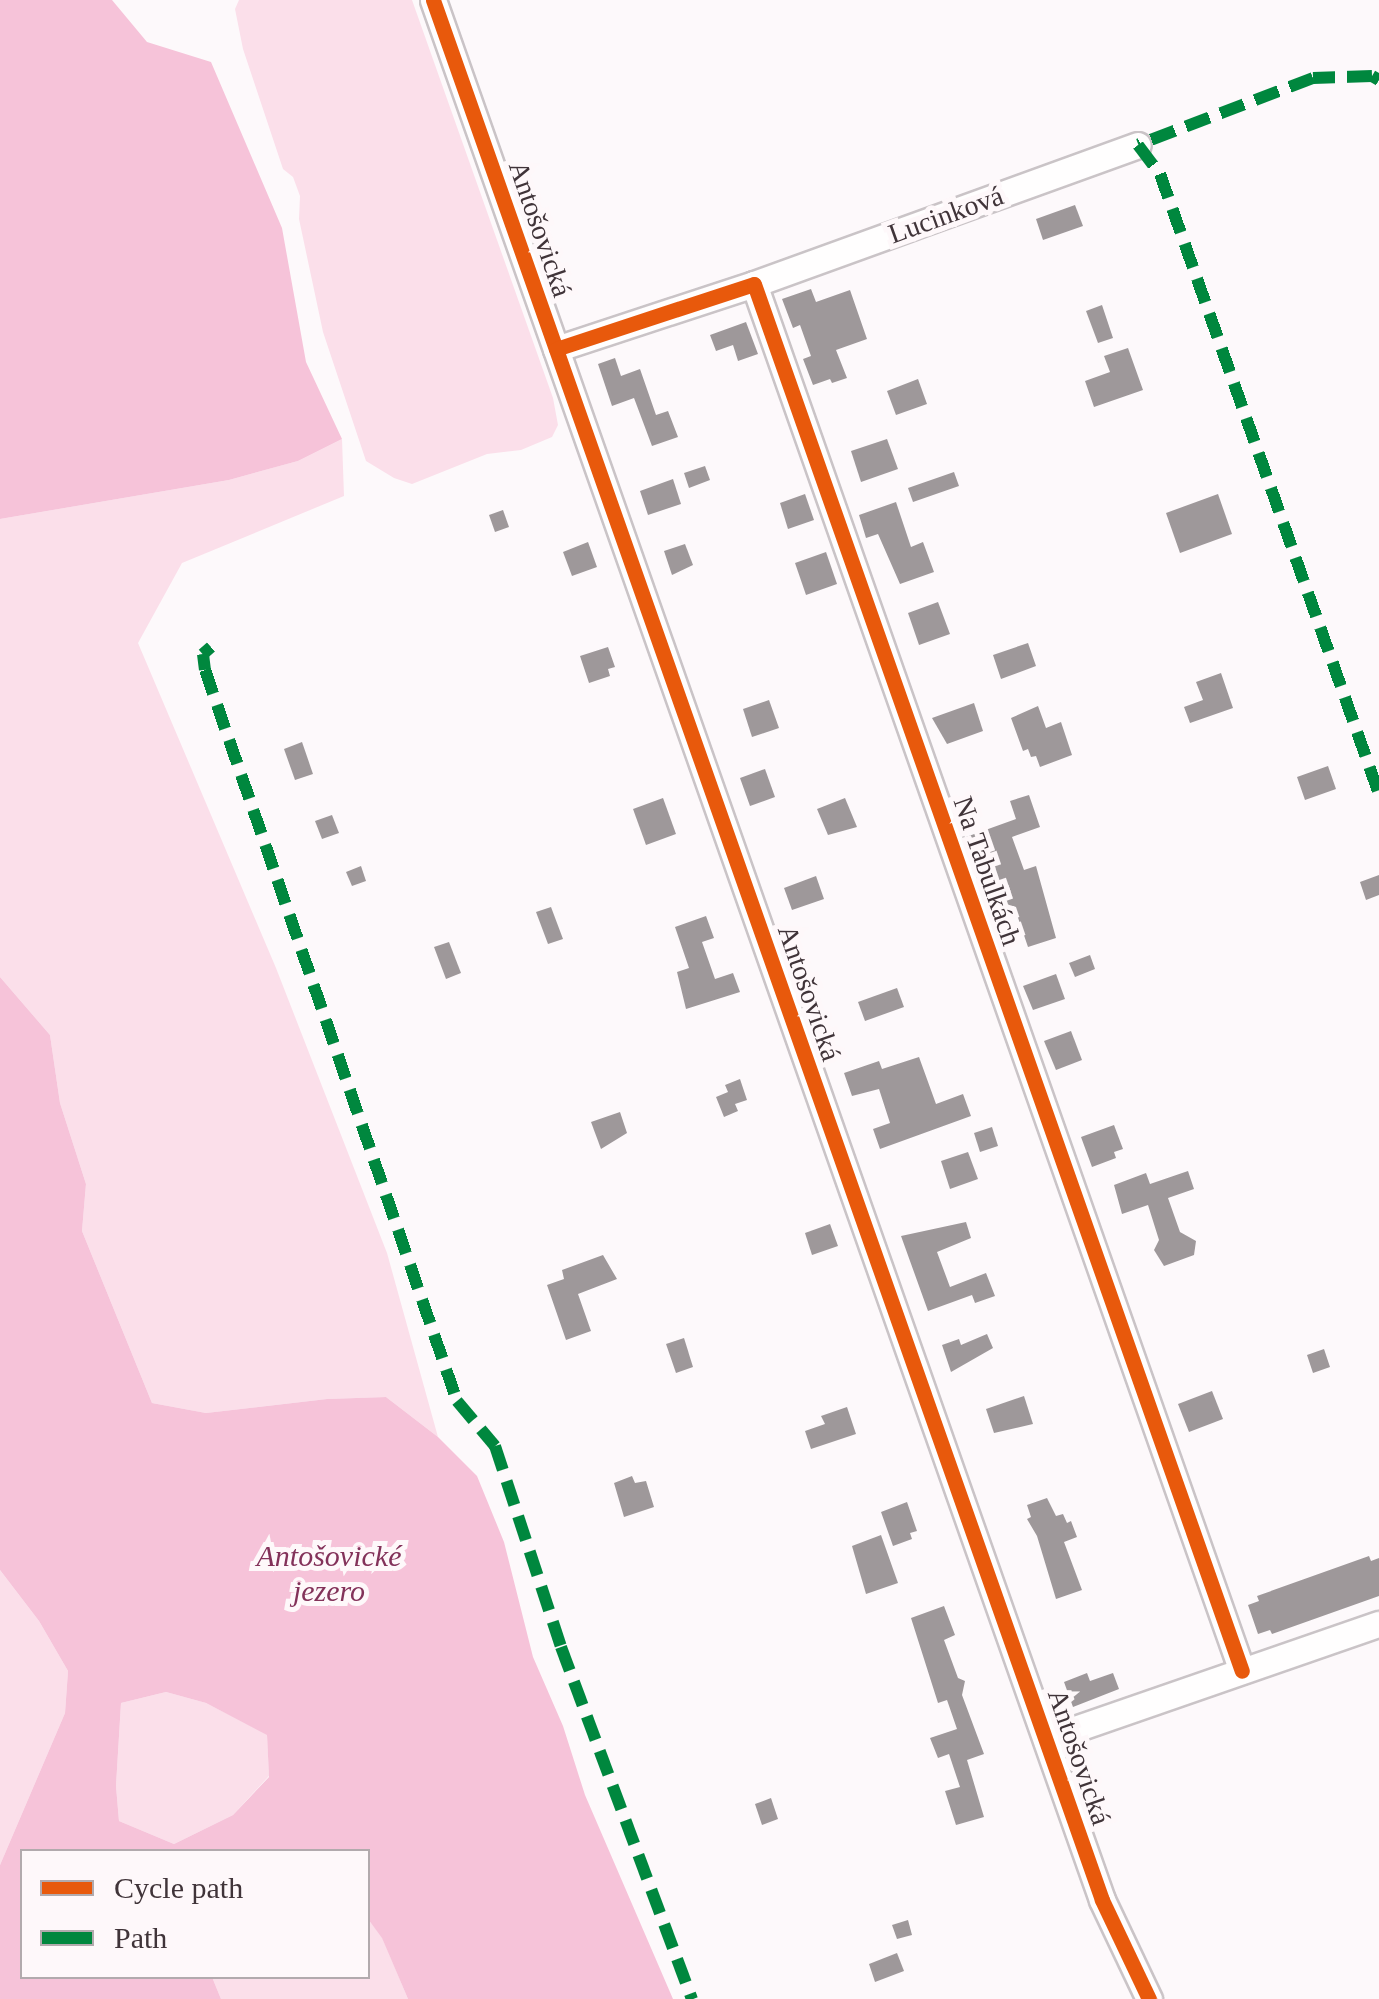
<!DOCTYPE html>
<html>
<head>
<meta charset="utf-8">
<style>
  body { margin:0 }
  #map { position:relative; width:1379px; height:1999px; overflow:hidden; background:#fdf9fb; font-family:"Times New Roman",serif }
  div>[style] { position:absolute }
  .green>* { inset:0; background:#fbdfea }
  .water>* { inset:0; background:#f6c3d9 }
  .building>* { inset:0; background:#9e989a }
  .roads { filter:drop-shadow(2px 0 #cac4c7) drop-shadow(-2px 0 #cac4c7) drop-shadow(0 2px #cac4c7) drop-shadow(0 -2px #cac4c7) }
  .minor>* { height:25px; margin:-12.5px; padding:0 12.5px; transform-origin:12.5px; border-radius:12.5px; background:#fffefe }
  .quiet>* { height:12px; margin-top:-6px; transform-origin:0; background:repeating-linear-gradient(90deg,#00873e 0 25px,transparent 0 37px) }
  .cycleway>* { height:15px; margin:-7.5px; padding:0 7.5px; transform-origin:7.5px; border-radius:7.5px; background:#e8590c }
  span { translate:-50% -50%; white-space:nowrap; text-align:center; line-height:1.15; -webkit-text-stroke:10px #fef8fa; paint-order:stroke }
  .street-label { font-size:28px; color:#403439 }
  .water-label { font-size:30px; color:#83325a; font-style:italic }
  .legend { position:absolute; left:20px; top:1849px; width:350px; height:130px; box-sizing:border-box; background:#fef8fa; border:2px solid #b2aaad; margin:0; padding:12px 18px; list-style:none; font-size:30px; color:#403439 }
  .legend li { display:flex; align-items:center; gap:20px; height:50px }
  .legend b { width:50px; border:2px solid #b2aaad }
</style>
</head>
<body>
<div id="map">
  <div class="green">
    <i style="clip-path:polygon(239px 0,412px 0,553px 398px,558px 425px,552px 437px,521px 450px,487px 454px,412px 484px,394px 478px,366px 461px,323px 332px,299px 219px,300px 196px,293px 177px,283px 169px,243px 49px,235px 9px)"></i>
    <i style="clip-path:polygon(342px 439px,344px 496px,182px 563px,138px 643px,276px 968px,387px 1253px,438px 1437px,386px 1397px,327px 1399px,206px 1413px,152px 1403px,82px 1231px,86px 1184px,60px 1103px,50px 1035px,0 977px,0 519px,229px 480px,298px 461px)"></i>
    <i style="clip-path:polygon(0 1570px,39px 1621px,68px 1671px,65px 1713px,0 1865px)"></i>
    <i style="clip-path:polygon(166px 1692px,206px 1703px,267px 1734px,269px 1776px,233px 1815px,174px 1844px,119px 1821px,116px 1786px,121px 1703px)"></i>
    <i style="clip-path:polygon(368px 1919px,382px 1937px,408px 1999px,221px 1999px,212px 1977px,368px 1976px)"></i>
  </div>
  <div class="water">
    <i style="clip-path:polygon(0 0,112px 0,147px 42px,211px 62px,282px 228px,306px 362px,342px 439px,298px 461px,229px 480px,0 519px)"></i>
    <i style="clip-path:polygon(evenodd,0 977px,50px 1035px,60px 1103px,86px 1184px,82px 1231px,152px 1403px,206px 1413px,327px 1399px,386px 1397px,438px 1437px,477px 1476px,504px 1542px,533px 1657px,563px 1726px,585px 1795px,673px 1999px,408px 1999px,382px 1938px,368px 1919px,368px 1852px,22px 1852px,22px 1976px,212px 1977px,221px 1999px,0 1999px,0 1865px,65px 1713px,68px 1671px,39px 1621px,0 1570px,0 977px,166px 1692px,206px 1703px,267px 1735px,269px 1777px,233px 1815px,174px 1844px,119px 1821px,116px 1786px,121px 1703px,166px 1692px)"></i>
  </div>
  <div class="building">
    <i style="clip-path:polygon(1075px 205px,1083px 226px,1043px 240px,1036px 219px)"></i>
    <i style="clip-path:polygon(811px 289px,816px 302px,850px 290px,867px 339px,836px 350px,847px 378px,832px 383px,830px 379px,813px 385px,803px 359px,811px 356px,800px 325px,793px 328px,782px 299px)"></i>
    <i style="clip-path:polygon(1102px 305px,1113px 338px,1098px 343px,1086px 311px)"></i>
    <i style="clip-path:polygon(746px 322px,758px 354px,738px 361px,733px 345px,716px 351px,710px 335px)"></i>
    <i style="clip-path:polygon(1128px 348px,1143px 390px,1094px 407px,1085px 381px,1110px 372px,1104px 356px)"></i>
    <i style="clip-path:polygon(615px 358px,621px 376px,640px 369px,656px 415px,668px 411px,678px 437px,652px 446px,634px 398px,612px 406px,598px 364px)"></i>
    <i style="clip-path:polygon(918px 379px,927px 404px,896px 415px,887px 391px)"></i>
    <i style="clip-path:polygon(887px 439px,898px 469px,861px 482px,851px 451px)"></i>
    <i style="clip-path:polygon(705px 466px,710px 480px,689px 488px,684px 473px)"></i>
    <i style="clip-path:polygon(954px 472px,959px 486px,913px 502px,908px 488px)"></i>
    <i style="clip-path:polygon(673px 479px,681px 504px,648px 515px,640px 491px)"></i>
    <i style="clip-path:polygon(805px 494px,814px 520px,788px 529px,780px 503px)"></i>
    <i style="clip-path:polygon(1218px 494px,1232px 534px,1180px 553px,1166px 513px)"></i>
    <i style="clip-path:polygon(896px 502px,911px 547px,923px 542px,934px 572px,900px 584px,878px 534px,866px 538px,859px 515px)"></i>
    <i style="clip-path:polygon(503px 510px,509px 527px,495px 532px,489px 515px)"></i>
    <i style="clip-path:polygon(588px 542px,597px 567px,572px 576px,563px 552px)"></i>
    <i style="clip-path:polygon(685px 544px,693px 565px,672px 575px,664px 551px)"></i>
    <i style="clip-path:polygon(826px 552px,837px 584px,806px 595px,795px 563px)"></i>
    <i style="clip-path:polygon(938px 602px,950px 634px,919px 645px,908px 613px)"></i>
    <i style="clip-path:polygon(1028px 643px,1036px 666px,1001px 679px,993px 655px)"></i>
    <i style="clip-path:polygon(608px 647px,615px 667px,608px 669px,610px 676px,589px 683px,580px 656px)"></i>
    <i style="clip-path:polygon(1221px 673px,1233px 708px,1190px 723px,1184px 707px,1203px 700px,1196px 682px)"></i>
    <i style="clip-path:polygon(769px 700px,779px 728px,752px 737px,743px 709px)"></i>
    <i style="clip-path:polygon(974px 703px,983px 731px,947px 744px,932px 718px)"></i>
    <i style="clip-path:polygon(1038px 706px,1046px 728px,1061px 722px,1072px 755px,1040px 767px,1036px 756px,1031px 757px,1028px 749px,1023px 751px,1011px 718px)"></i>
    <i style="clip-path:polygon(302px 742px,313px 774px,295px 780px,284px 749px)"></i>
    <i style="clip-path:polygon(1328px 766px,1336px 789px,1305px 800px,1297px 777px)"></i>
    <i style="clip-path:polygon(765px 769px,775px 797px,750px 806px,740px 778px)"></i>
    <i style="clip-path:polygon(1029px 795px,1040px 827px,1012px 837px,1024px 870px,1036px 866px,1056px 938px,1028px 947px,1014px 906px,1005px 909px,988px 858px,981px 861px,966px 837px,1016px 819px,1010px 801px)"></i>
    <i style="clip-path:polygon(663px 798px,676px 834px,646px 845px,633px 809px)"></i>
    <i style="clip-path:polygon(845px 798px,857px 827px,828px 835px,817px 809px)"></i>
    <i style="clip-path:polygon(332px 815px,339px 833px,322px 839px,315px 821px)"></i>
    <i style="clip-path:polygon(361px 866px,366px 881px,352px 886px,346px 872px)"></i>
    <i style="clip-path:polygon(1379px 875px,1379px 895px,1366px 900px,1360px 882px)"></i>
    <i style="clip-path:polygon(816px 876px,824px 899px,792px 910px,784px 888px)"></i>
    <i style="clip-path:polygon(551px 907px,563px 939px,548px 944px,536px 912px)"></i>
    <i style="clip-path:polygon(706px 916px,714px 938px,702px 942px,715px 979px,733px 973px,740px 992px,686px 1009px,677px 972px,689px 968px,675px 927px)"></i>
    <i style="clip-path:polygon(449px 942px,461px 973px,446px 979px,434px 947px)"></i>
    <i style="clip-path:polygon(1090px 955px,1095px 969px,1075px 977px,1069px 963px)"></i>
    <i style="clip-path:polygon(1056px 974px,1065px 999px,1033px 1010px,1023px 986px)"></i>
    <i style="clip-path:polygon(897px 988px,904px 1007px,865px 1021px,858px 1002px)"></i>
    <i style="clip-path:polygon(1071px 1031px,1082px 1060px,1056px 1070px,1044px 1041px)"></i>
    <i style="clip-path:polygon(919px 1057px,936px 1104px,963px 1094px,971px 1116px,880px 1149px,873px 1129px,890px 1123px,879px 1089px,852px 1096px,844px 1073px,879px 1061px,882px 1069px)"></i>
    <i style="clip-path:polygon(740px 1079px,747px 1100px,735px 1104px,738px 1111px,724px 1117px,716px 1097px,728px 1092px,725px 1085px)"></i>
    <i style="clip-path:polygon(620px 1112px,627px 1133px,601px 1149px,591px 1122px)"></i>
    <i style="clip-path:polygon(1114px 1125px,1123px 1149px,1114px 1152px,1116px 1158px,1092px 1167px,1081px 1137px)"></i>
    <i style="clip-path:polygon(992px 1127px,998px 1146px,980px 1152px,974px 1133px)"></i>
    <i style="clip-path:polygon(968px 1152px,978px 1179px,950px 1189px,941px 1161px)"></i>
    <i style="clip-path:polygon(1188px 1171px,1194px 1189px,1168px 1198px,1180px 1232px,1196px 1241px,1194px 1255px,1164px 1266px,1154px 1250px,1159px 1240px,1148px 1205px,1122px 1214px,1114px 1185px,1146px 1173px,1150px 1184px)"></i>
    <i style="clip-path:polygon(966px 1222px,971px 1238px,937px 1252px,950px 1287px,986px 1273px,995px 1296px,975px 1303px,972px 1295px,928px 1311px,901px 1236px)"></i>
    <i style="clip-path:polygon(830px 1224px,838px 1246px,812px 1255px,805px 1233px)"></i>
    <i style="clip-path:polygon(603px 1255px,617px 1279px,578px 1294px,591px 1331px,566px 1340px,547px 1285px,564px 1279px,562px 1270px)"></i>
    <i style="clip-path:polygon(987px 1334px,993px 1348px,951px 1372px,942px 1345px,959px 1339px,961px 1345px)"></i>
    <i style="clip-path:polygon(684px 1338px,693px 1367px,676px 1373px,666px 1344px)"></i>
    <i style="clip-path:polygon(1324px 1349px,1330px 1367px,1313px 1373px,1307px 1355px)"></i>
    <i style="clip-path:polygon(1212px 1391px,1223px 1419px,1189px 1432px,1178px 1404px)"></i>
    <i style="clip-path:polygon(1024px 1396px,1033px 1424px,994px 1433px,986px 1409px)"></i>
    <i style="clip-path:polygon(847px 1407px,856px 1434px,811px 1449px,805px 1431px,825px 1424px,821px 1416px)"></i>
    <i style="clip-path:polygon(632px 1476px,635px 1483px,646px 1481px,654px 1507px,624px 1517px,614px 1483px)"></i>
    <i style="clip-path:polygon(1047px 1498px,1056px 1516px,1063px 1514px,1067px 1523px,1071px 1521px,1077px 1537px,1064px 1542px,1082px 1590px,1056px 1599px,1037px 1536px,1027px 1519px,1031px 1517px,1027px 1505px)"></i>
    <i style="clip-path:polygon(907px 1502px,917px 1531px,910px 1533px,912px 1539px,893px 1546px,881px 1512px)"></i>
    <i style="clip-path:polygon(881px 1535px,898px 1583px,866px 1594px,852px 1546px)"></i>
    <i style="clip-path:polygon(1369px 1556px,1371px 1561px,1379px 1558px,1379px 1596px,1272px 1634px,1270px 1630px,1258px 1634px,1248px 1605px,1259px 1601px,1257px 1596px)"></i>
    <i style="clip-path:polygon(944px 1606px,955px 1635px,944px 1640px,958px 1678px,965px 1681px,962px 1695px,984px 1754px,967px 1760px,984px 1817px,956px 1825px,945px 1791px,960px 1787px,949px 1754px,938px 1758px,930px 1738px,957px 1729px,947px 1700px,938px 1703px,911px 1618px)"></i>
    <i style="clip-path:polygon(1087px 1673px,1090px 1681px,1113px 1673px,1119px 1689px,1073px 1707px,1064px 1682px)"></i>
    <i style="clip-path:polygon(771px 1798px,778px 1819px,762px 1825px,755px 1804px)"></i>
    <i style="clip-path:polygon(908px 1920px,912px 1935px,897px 1939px,892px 1925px)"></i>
    <i style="clip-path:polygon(897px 1953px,904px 1971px,875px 1982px,869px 1964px)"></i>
  </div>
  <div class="roads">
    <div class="minor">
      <i style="left:433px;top:0;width:2014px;rotate:70.6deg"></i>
      <i style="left:1102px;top:1900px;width:110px;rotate:64.6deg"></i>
      <i style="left:754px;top:284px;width:408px;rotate:-19.9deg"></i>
      <i style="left:556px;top:349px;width:208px;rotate:-18.2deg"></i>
      <i style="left:754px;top:284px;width:1470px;rotate:70.62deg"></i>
      <i style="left:1046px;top:1739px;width:352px;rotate:-19.1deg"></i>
    </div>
  </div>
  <div class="quiet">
    <i style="left:1379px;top:80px;width:8px;rotate:-150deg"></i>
    <i style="left:1372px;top:76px;width:59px;rotate:178.1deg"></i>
    <i style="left:1313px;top:78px;width:187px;rotate:159.1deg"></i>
    <i style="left:1138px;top:145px;width:36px;rotate:53deg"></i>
    <i style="left:1160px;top:174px;width:658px;rotate:70.55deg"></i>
    <i style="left:211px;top:647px;width:11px;rotate:139deg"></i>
    <i style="left:203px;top:654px;width:16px;rotate:83deg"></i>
    <i style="left:205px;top:670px;width:773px;rotate:70.98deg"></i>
    <i style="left:457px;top:1401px;width:59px;rotate:49.8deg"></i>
    <i style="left:495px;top:1446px;width:212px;rotate:71.8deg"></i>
    <i style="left:561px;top:1647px;width:376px;rotate:69.6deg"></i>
  </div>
  <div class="cycleway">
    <i style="left:433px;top:0;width:2014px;rotate:70.6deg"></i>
    <i style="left:1102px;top:1900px;width:110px;rotate:64.6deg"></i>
    <i style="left:556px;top:349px;width:208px;rotate:-18.2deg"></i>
    <i style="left:754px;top:284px;width:1470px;rotate:70.62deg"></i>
  </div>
  <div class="street-label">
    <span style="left:946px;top:215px;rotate:-20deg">Lucinková</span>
    <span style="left:540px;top:229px;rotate:71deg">Antošovická</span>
    <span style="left:987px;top:871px;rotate:71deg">Na Tabulkách</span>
    <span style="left:809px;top:993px;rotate:71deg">Antošovická</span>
    <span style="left:1079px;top:1757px;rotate:71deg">Antošovická</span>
  </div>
  <div class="water-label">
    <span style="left:329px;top:1573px">Antošovické<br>jezero</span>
  </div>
  <ul class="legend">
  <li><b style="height:12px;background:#e8590c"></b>Cycle path</li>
  <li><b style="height:12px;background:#00873e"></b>Path</li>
  </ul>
</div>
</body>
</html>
